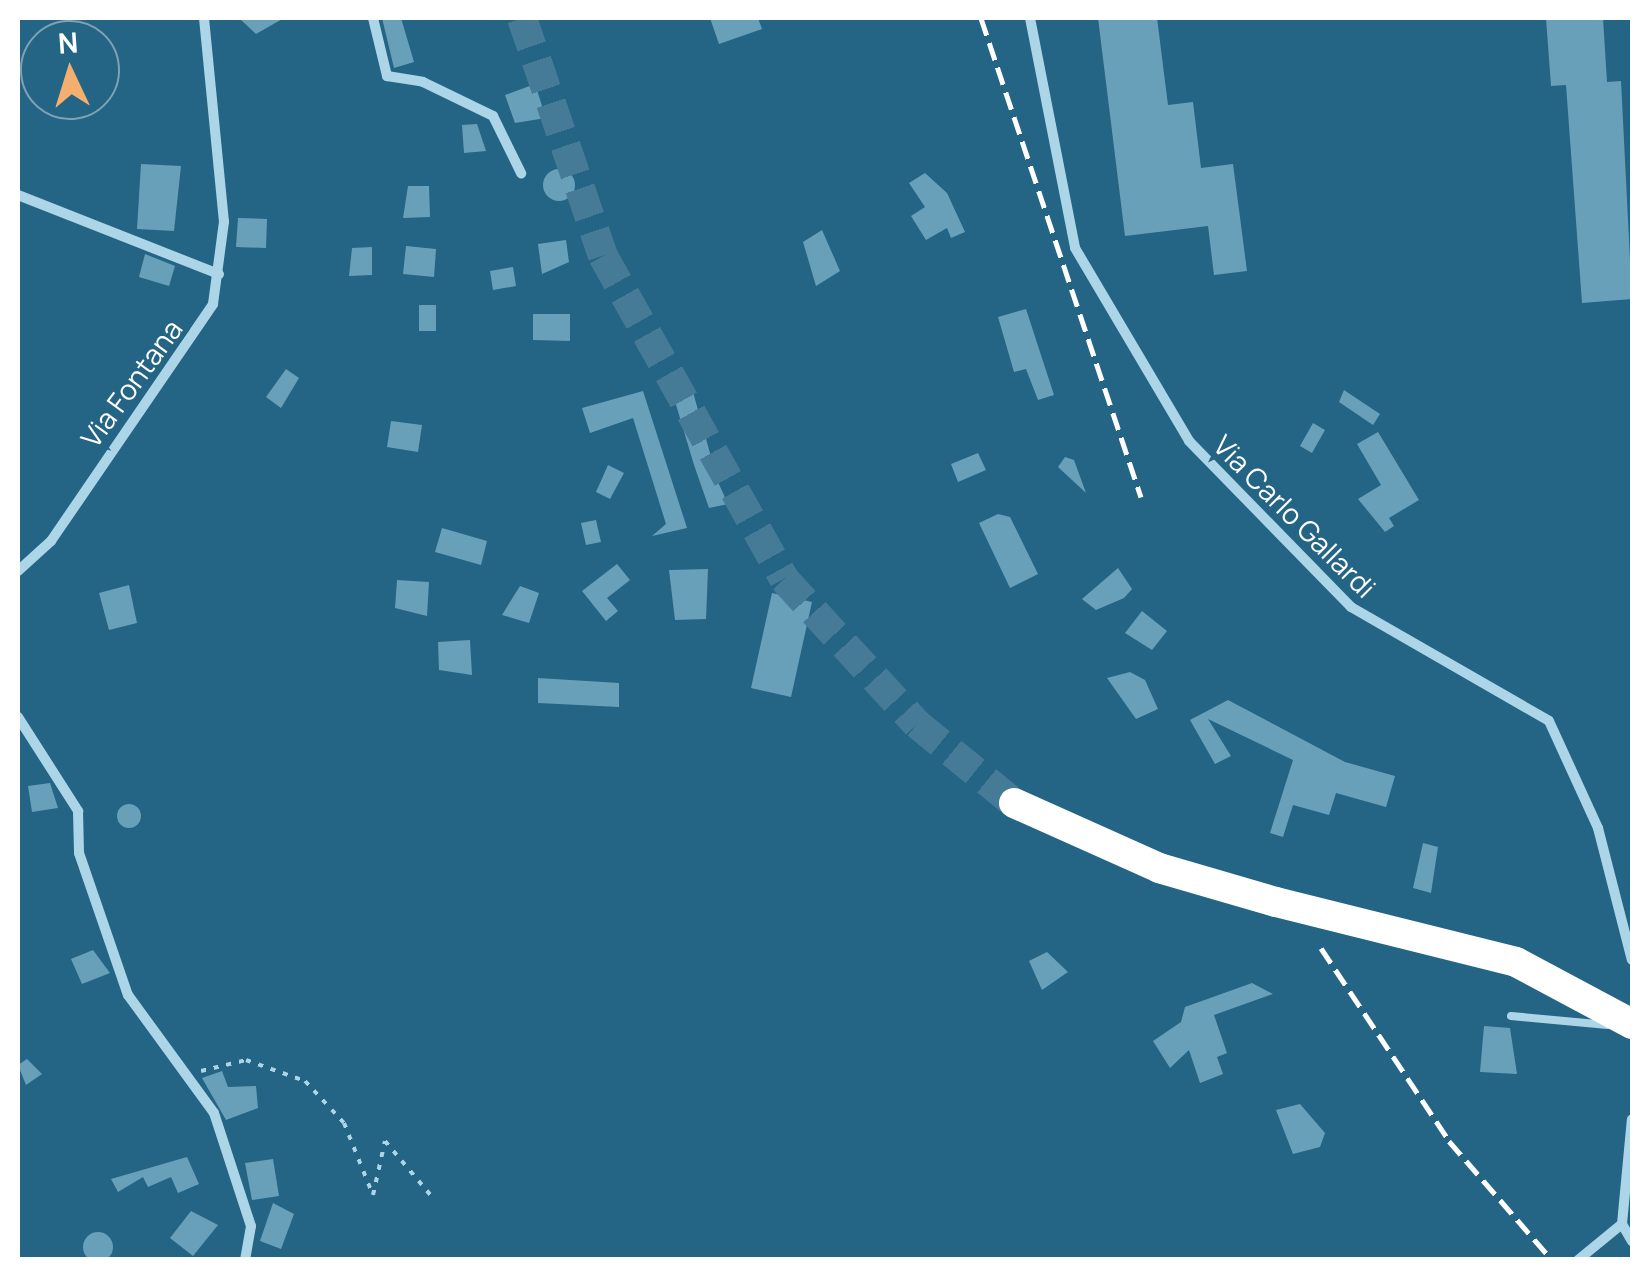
<!DOCTYPE html>
<html>
<head>
<meta charset="utf-8">
<style>
  body { margin:0 }
  #map { position:relative; width:1650px; height:1277px; overflow:hidden; background:#246484; font-family:Manrope,sans-serif }
  div>[style] { position:absolute }
  .building>* { inset:0; background:#69a0b9 }
  .round { border-radius:50% }
  .motorway-tunnel>* { height:30px; margin-top:-15px; transform-origin:0; background:repeating-linear-gradient(90deg,#457b96 0 30px,transparent 0 45px) }
  .path>* { height:4px; margin-top:-2px; transform-origin:0; background:repeating-linear-gradient(90deg,#add5e8 0 5px,transparent 0 13px) }
  .service>* { height:8px; margin:-4px; padding:0 4px; transform-origin:4px; border-radius:4px; background:#add5e8 }
  .minor>* { height:10px; margin:-5px; padding:0 5px; transform-origin:5px; border-radius:5px; background:#add5e8 }
  .motorway>* { height:30px; margin:-15px; padding:0 15px; transform-origin:15px; border-radius:15px; background:#fff }
  .rail>* { height:5px; margin-top:-2.5px; transform-origin:0; background:repeating-linear-gradient(90deg,#fff 0 18px,transparent 0 26px) }
  .motorway-bridge>* { height:30px; margin:-15px; padding:0 15px; transform-origin:15px; border-radius:15px; background:#fff }
  span { translate:-50% -50%; white-space:nowrap; text-align:center; line-height:1.15; -webkit-text-stroke:10px #246484; paint-order:stroke }
  .street-label { font-size:28px; color:#fff }
  .frame { position:absolute; inset:0; border:20px solid #fff; pointer-events:none }
  .north { position:absolute; left:20px; top:20px; width:100px; height:100px; box-sizing:border-box; background:#246484; border:2px solid #7ca2b5; border-radius:50%; rotate:356deg; font-size:28px; font-weight:700; line-height:40px; text-align:center; color:#fff }
  .north::after { content:''; display:block; margin:auto; width:35px; height:45px; background:#f3af70; clip-path:polygon(50% 0,100% 100%,50% 72%,0 100%) }
</style>
</head>
<body>
<div id="map">
  <div class="building">
    <i style="clip-path:polygon(239px 18px,284px 18px,256px 34px)"></i>
    <i style="clip-path:polygon(382px 18px,401px 18px,414px 62px,394px 68px)"></i>
    <i style="clip-path:polygon(710px 18px,758px 18px,762px 29px,719px 44px)"></i>
    <i style="clip-path:polygon(1098px 18px,1157px 18px,1168px 105px,1193px 102px,1201px 168px,1233px 164px,1247px 271px,1214px 275px,1208px 226px,1125px 236px)"></i>
    <i style="clip-path:polygon(1546px 18px,1603px 18px,1607px 82px,1621px 81px,1632px 299px,1582px 303px,1566px 85px,1551px 86px)"></i>
    <i style="clip-path:polygon(535px 84px,546px 118px,515px 123px,505px 95px)"></i>
    <i style="clip-path:polygon(477px 124px,486px 151px,464px 153px,462px 125px)"></i>
    <i style="clip-path:polygon(141px 164px,181px 166px,174px 231px,137px 229px)"></i>
    <i class="round" style="left:543px;top:169px;width:32px;height:32px"></i>
    <i style="clip-path:polygon(925px 173px,947px 193px,965px 232px,951px 238px,947px 228px,926px 240px,911px 216px,925px 207px,909px 183px)"></i>
    <i style="clip-path:polygon(408px 186px,429px 186px,430px 217px,403px 218px)"></i>
    <i style="clip-path:polygon(238px 218px,267px 219px,266px 248px,236px 247px)"></i>
    <i style="clip-path:polygon(822px 230px,840px 271px,816px 286px,803px 242px)"></i>
    <i style="clip-path:polygon(566px 240px,569px 262px,542px 274px,538px 244px)"></i>
    <i style="clip-path:polygon(406px 246px,436px 249px,434px 277px,403px 274px)"></i>
    <i style="clip-path:polygon(372px 247px,372px 275px,349px 276px,352px 248px)"></i>
    <i style="clip-path:polygon(145px 254px,175px 266px,169px 286px,139px 277px)"></i>
    <i style="clip-path:polygon(513px 267px,516px 286px,493px 290px,490px 271px)"></i>
    <i style="clip-path:polygon(419px 305px,436px 305px,436px 331px,419px 331px)"></i>
    <i style="clip-path:polygon(1026px 309px,1054px 395px,1038px 400px,1026px 369px,1014px 372px,998px 317px)"></i>
    <i style="clip-path:polygon(533px 314px,570px 314px,570px 341px,533px 340px)"></i>
    <i style="clip-path:polygon(286px 369px,299px 378px,281px 408px,266px 397px)"></i>
    <i style="clip-path:polygon(1344px 390px,1380px 414px,1373px 425px,1339px 402px)"></i>
    <i style="clip-path:polygon(643px 391px,687px 528px,652px 536px,666px 524px,633px 418px,590px 433px,582px 408px)"></i>
    <i style="clip-path:polygon(693px 392px,718px 482px,728px 504px,709px 508px,694px 465px,674px 398px)"></i>
    <i style="clip-path:polygon(391px 421px,422px 425px,418px 452px,387px 447px)"></i>
    <i style="clip-path:polygon(1313px 423px,1325px 430px,1312px 453px,1300px 446px)"></i>
    <i style="clip-path:polygon(1378px 432px,1419px 500px,1389px 518px,1394px 526px,1385px 532px,1358px 499px,1381px 485px,1357px 444px)"></i>
    <i style="clip-path:polygon(978px 453px,986px 470px,958px 482px,951px 464px)"></i>
    <i style="clip-path:polygon(1065px 457px,1074px 460px,1086px 493px,1058px 467px)"></i>
    <i style="clip-path:polygon(608px 465px,624px 473px,610px 499px,596px 492px)"></i>
    <i style="clip-path:polygon(1266px 482px,1285px 500px,1273px 514px,1254px 495px)"></i>
    <i style="clip-path:polygon(998px 514px,1010px 517px,1038px 574px,1010px 588px,979px 523px)"></i>
    <i style="clip-path:polygon(596px 520px,601px 542px,586px 545px,581px 523px)"></i>
    <i style="clip-path:polygon(442px 528px,487px 541px,481px 565px,435px 552px)"></i>
    <i style="clip-path:polygon(617px 564px,630px 580px,607px 598px,618px 611px,606px 621px,582px 591px)"></i>
    <i style="clip-path:polygon(1118px 568px,1132px 589px,1124px 598px,1096px 610px,1082px 599px)"></i>
    <i style="clip-path:polygon(708px 569px,706px 619px,675px 620px,669px 570px)"></i>
    <i style="clip-path:polygon(397px 580px,429px 582px,427px 616px,395px 608px)"></i>
    <i style="clip-path:polygon(129px 585px,137px 623px,109px 630px,99px 593px)"></i>
    <i style="clip-path:polygon(520px 586px,539px 593px,529px 623px,502px 615px)"></i>
    <i style="clip-path:polygon(772px 593px,812px 602px,791px 697px,751px 688px)"></i>
    <i style="clip-path:polygon(1142px 611px,1167px 631px,1152px 650px,1125px 633px)"></i>
    <i style="clip-path:polygon(470px 640px,472px 675px,439px 670px,438px 642px)"></i>
    <i style="clip-path:polygon(1130px 672px,1145px 680px,1158px 709px,1136px 719px,1107px 678px)"></i>
    <i style="clip-path:polygon(538px 678px,619px 683px,619px 707px,538px 703px)"></i>
    <i style="clip-path:polygon(1228px 700px,1345px 762px,1395px 776px,1386px 807px,1336px 793px,1329px 815px,1293px 805px,1283px 837px,1270px 833px,1293px 760px,1208px 719px,1231px 756px,1215px 764px,1190px 720px)"></i>
    <i style="clip-path:polygon(50px 783px,58px 808px,32px 812px,28px 786px)"></i>
    <i class="round" style="left:117px;top:804px;width:24px;height:24px"></i>
    <i style="clip-path:polygon(1423px 843px,1438px 847px,1431px 893px,1413px 888px)"></i>
    <i style="clip-path:polygon(93px 950px,110px 973px,82px 984px,71px 959px)"></i>
    <i style="clip-path:polygon(1047px 952px,1068px 972px,1042px 990px,1029px 961px)"></i>
    <i style="clip-path:polygon(1252px 983px,1273px 994px,1214px 1015px,1227px 1053px,1217px 1057px,1223px 1074px,1200px 1083px,1189px 1050px,1170px 1068px,1153px 1041px,1181px 1022px,1185px 1007px)"></i>
    <i style="clip-path:polygon(1484px 1026px,1510px 1028px,1517px 1074px,1480px 1072px)"></i>
    <i style="clip-path:polygon(27px 1059px,42px 1074px,26px 1085px,18px 1065px)"></i>
    <i style="clip-path:polygon(222px 1071px,228px 1087px,256px 1086px,258px 1108px,226px 1120px,202px 1078px)"></i>
    <i style="clip-path:polygon(1300px 1104px,1325px 1133px,1320px 1147px,1293px 1154px,1276px 1110px)"></i>
    <i style="clip-path:polygon(187px 1157px,199px 1184px,178px 1193px,171px 1177px,148px 1187px,143px 1177px,118px 1192px,111px 1179px)"></i>
    <i style="clip-path:polygon(273px 1159px,279px 1196px,252px 1200px,245px 1163px)"></i>
    <i style="clip-path:polygon(273px 1203px,294px 1214px,281px 1249px,260px 1241px)"></i>
    <i style="clip-path:polygon(191px 1211px,218px 1225px,193px 1256px,170px 1238px)"></i>
    <i class="round" style="left:83px;top:1232px;width:30px;height:30px"></i>
  </div>
  <div class="motorway-tunnel">
    <i style="left:522px;top:18px;width:251px;rotate:71.2deg"></i>
    <i style="left:603px;top:256px;width:370px;rotate:60.7deg"></i>
    <i style="left:784px;top:579px;width:197px;rotate:47.5deg"></i>
    <i style="left:917px;top:724px;width:125px;rotate:39.2deg"></i>
  </div>
  <div class="path">
    <i style="left:201px;top:1071px;width:46px;rotate:-13.7deg"></i>
    <i style="left:246px;top:1060px;width:63px;rotate:19.6deg"></i>
    <i style="left:305px;top:1081px;width:57px;rotate:47.1deg"></i>
    <i style="left:344px;top:1123px;width:78px;rotate:68.1deg"></i>
    <i style="left:373px;top:1195px;width:55px;rotate:-77.5deg"></i>
    <i style="left:385px;top:1141px;width:75px;rotate:49.9deg"></i>
  </div>
  <div class="service">
    <i style="left:1511px;top:1016px;width:97px;rotate:5.3deg"></i>
  </div>
  <div class="minor">
    <i style="left:373px;top:18px;width:60px;rotate:76.4deg"></i>
    <i style="left:387px;top:76px;width:36px;rotate:9deg"></i>
    <i style="left:423px;top:82px;width:78px;rotate:25.9deg"></i>
    <i style="left:493px;top:116px;width:64px;rotate:63.8deg"></i>
    <i style="left:1030px;top:18px;width:234px;rotate:78.9deg"></i>
    <i style="left:1075px;top:248px;width:224px;rotate:59.4deg"></i>
    <i style="left:1189px;top:441px;width:232px;rotate:45.7deg"></i>
    <i style="left:1351px;top:607px;width:228px;rotate:29.9deg"></i>
    <i style="left:1549px;top:721px;width:118px;rotate:65.4deg"></i>
    <i style="left:1598px;top:828px;width:136px;rotate:75.6deg"></i>
    <i style="left:18px;top:195px;width:216px;rotate:21.5deg"></i>
    <i style="left:18px;top:571px;width:45px;rotate:-42.3deg"></i>
    <i style="left:51px;top:541px;width:287px;rotate:-55.6deg"></i>
    <i style="left:213px;top:304px;width:83px;rotate:-82.4deg"></i>
    <i style="left:224px;top:222px;width:205px;rotate:-95.6deg"></i>
    <i style="left:18px;top:717px;width:112px;rotate:57.4deg"></i>
    <i style="left:78px;top:811px;width:42px;rotate:88.6deg"></i>
    <i style="left:79px;top:853px;width:150px;rotate:71deg"></i>
    <i style="left:128px;top:995px;width:146px;rotate:53.9deg"></i>
    <i style="left:214px;top:1113px;width:119px;rotate:71.9deg"></i>
    <i style="left:251px;top:1226px;width:35px;rotate:100deg"></i>
    <i style="left:1622px;top:1224px;width:20px;rotate:60deg"></i>
    <i style="left:1578px;top:1260px;width:57px;rotate:-39.3deg"></i>
    <i style="left:1622px;top:1224px;width:105px;rotate:-84.6deg"></i>
  </div>
  <div class="motorway">
    <i style="left:1014px;top:803px;width:159px;rotate:24.1deg"></i>
    <i style="left:1159px;top:868px;width:122px;rotate:16.2deg"></i>
  </div>
  <div class="rail">
    <i style="left:981px;top:18px;width:505px;rotate:71.53deg"></i>
    <i style="left:1321px;top:948px;width:232px;rotate:56.4deg"></i>
    <i style="left:1449px;top:1141px;width:157px;rotate:49.1deg"></i>
  </div>
  <div class="motorway-bridge">
    <i style="left:1276px;top:902px;width:247px;rotate:14deg"></i>
    <i style="left:1516px;top:962px;width:132px;rotate:28.1deg"></i>
  </div>
  <div class="street-label">
    <span style="left:131px;top:383px;rotate:-54deg">Via Fontana</span>
    <span style="left:1295px;top:516px;rotate:45deg">Via Carlo Gallardi</span>
  </div>
  <div class="frame"></div>
  <div class="north">N</div>
</div>
</body>
</html>
